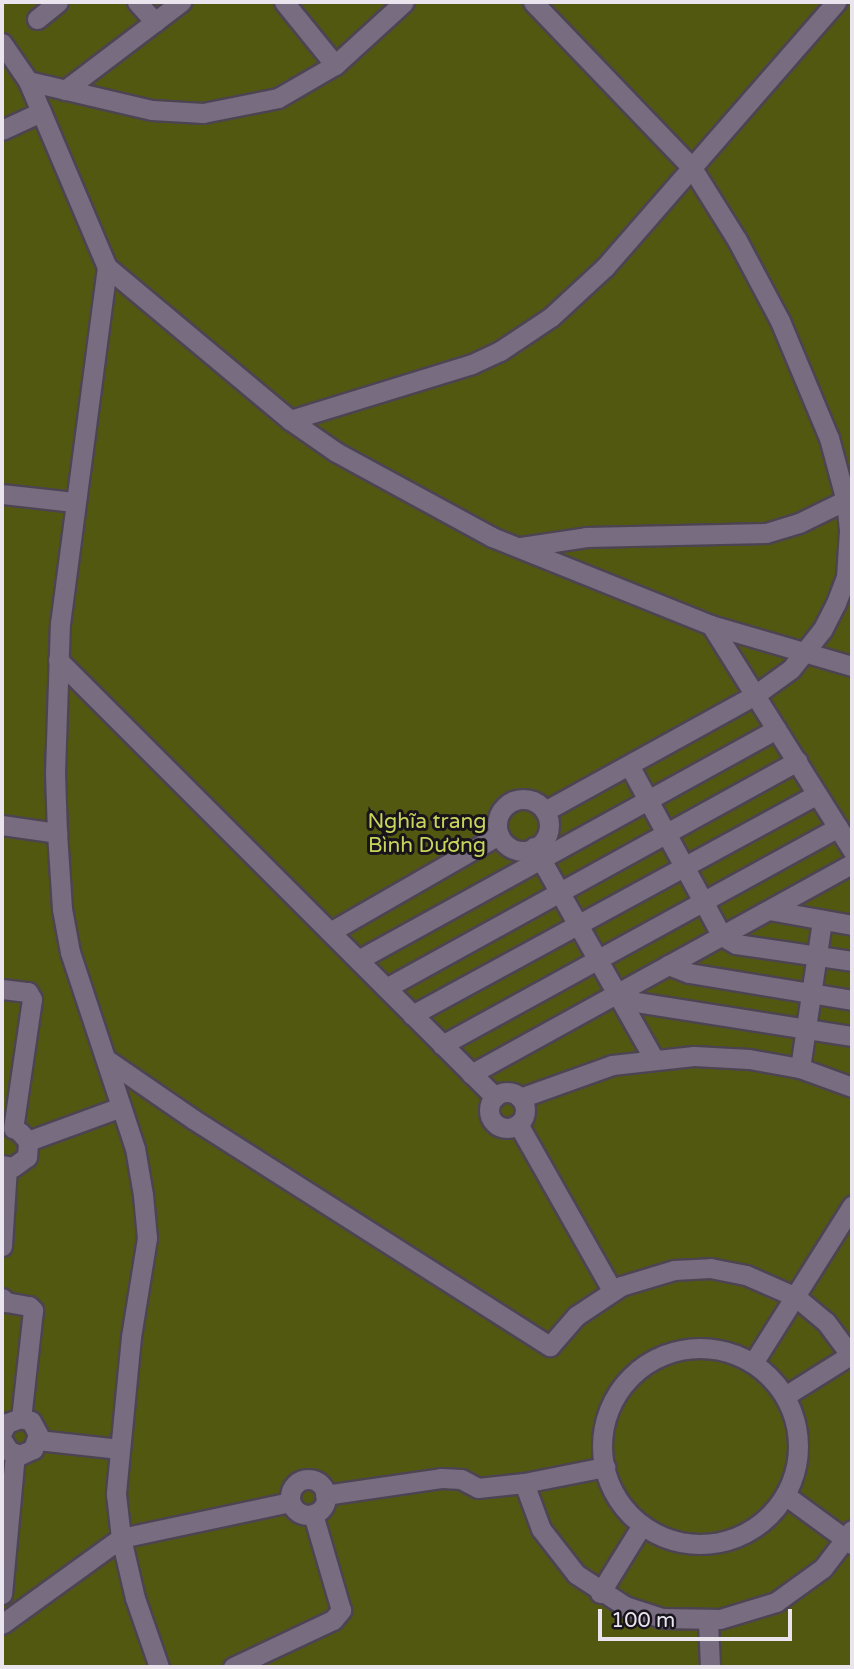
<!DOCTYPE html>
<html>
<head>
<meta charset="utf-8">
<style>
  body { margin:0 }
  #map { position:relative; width:854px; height:1669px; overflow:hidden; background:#33293a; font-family:"Varela Round",sans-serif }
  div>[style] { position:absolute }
  .green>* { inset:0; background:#52580f }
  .roads { filter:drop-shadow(2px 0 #4d4452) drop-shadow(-2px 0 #4d4452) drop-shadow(0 2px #4d4452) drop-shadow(0 -2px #4d4452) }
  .minor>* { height:19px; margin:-9.5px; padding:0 9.5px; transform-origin:9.5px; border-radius:9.5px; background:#786c80 }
  .minor>.ring { margin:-9.5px; padding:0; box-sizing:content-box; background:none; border:19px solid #786c80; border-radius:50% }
  span { translate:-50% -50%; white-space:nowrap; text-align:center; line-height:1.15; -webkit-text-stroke:6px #18141b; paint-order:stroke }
  .park-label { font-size:21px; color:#c9d45a }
  .frame { position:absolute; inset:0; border:4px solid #eae4ef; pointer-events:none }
  .scale { position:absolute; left:598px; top:1609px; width:194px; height:32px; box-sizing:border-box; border:4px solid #eae4ef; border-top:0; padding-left:9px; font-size:21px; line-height:24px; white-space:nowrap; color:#eae4ef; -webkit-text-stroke:5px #18141b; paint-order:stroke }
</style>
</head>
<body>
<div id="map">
  <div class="green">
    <i style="clip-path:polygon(2px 2px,852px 2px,852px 1667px,2px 1667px)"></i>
  </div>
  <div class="roads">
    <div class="minor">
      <i style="left:137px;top:2px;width:27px;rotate:48deg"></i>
      <i style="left:284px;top:2px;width:81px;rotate:51deg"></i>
      <i style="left:533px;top:2px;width:230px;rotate:46.2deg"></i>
      <i style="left:692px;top:168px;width:85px;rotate:58deg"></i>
      <i style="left:737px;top:240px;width:92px;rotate:62deg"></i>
      <i style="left:780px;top:321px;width:127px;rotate:67.3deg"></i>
      <i style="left:829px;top:438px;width:65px;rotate:74.9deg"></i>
      <i style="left:846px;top:501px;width:30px;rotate:84deg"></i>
      <i style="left:849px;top:531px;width:46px;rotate:93.7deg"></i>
      <i style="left:846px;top:577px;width:28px;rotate:111deg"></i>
      <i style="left:836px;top:603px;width:30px;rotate:117deg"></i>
      <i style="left:822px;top:630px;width:50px;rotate:128.5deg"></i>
      <i style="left:791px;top:669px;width:44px;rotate:144.2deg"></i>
      <i style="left:755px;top:695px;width:240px;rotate:151.1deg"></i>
      <i style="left:37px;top:19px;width:27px;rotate:-39deg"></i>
      <i style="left:2px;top:43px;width:46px;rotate:55.6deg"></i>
      <i style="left:28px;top:81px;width:202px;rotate:67deg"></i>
      <i style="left:107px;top:267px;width:358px;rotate:97.5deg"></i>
      <i style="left:60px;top:622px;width:151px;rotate:91.9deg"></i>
      <i style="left:55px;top:773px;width:60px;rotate:88.1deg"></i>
      <i style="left:57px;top:833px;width:76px;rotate:86.2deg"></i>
      <i style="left:62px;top:909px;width:44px;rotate:79.5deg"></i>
      <i style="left:70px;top:952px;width:206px;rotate:71.7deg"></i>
      <i style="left:135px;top:1148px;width:48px;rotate:80.3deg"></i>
      <i style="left:143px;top:1195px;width:43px;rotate:84.7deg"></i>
      <i style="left:147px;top:1238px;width:100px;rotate:99.2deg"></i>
      <i style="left:131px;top:1337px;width:158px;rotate:95.5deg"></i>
      <i style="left:116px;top:1494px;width:44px;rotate:83.5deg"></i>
      <i style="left:121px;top:1538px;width:62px;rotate:76.9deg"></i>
      <i style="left:135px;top:1598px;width:73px;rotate:70.8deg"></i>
      <i style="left:28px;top:81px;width:127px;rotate:13.2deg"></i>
      <i style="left:152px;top:110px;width:51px;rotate:3.4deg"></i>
      <i style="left:203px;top:113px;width:76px;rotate:-11.3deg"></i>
      <i style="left:278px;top:98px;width:66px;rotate:-30.1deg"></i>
      <i style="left:335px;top:65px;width:93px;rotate:-42.4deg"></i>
      <i style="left:65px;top:90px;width:146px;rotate:-37.2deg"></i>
      <i style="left:2px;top:130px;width:43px;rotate:-24.8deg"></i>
      <i style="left:107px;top:267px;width:239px;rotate:39.9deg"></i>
      <i style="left:290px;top:420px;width:56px;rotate:34.8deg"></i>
      <i style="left:336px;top:452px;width:178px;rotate:28.6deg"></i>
      <i style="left:492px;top:537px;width:236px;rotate:21.9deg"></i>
      <i style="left:711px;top:625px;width:147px;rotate:16.2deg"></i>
      <i style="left:290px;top:420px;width:190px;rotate:-17.1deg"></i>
      <i style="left:472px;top:364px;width:31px;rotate:-25deg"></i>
      <i style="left:500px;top:351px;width:61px;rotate:-33.7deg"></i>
      <i style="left:551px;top:317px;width:74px;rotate:-42.8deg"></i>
      <i style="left:605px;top:267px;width:352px;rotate:-48.9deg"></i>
      <i style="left:2px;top:494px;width:72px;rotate:6.3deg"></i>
      <i style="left:521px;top:547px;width:66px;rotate:-8.7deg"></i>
      <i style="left:586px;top:537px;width:180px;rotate:-1.3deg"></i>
      <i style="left:766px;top:533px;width:34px;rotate:-17deg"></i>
      <i style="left:799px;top:523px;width:59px;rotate:-26.1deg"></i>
      <i style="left:711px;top:625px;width:266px;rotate:57.9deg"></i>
      <i style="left:58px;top:660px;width:618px;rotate:45deg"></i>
      <i style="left:629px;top:765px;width:195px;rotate:61.5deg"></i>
      <i style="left:722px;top:936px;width:16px;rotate:30deg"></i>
      <i style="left:736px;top:944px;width:117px;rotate:8.3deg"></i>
      <i class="ring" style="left:497px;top:799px;width:33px;height:33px"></i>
      <i style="left:2px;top:825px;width:56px;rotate:8.3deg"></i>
      <i style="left:534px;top:847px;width:244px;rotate:60.5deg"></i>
      <i style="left:769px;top:910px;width:84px;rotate:10.2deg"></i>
      <i style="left:330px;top:932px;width:195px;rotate:-29.9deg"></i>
      <i style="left:358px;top:960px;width:478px;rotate:-28.9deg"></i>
      <i style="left:668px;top:965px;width:22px;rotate:21deg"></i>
      <i style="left:689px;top:973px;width:165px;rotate:9.4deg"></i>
      <i style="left:386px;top:988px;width:470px;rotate:-28.9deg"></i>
      <i style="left:2px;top:989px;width:26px;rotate:7deg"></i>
      <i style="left:28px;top:992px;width:8px;rotate:60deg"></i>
      <i style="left:32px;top:999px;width:131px;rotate:98.3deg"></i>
      <i style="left:615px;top:995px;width:16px;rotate:22deg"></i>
      <i style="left:630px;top:1001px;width:225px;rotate:9deg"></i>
      <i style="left:412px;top:1015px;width:461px;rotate:-28.6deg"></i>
      <i style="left:442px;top:1045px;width:452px;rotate:-28.8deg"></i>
      <i style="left:106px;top:1059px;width:106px;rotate:34.6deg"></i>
      <i style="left:193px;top:1119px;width:423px;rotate:32.5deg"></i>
      <i style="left:550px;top:1346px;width:40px;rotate:-49deg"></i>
      <i style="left:576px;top:1316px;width:54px;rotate:-33.7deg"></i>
      <i style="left:621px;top:1286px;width:55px;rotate:-16.8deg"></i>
      <i style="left:674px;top:1270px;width:36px;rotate:-3deg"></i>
      <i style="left:710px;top:1268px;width:37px;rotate:11deg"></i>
      <i style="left:746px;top:1275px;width:55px;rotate:23.7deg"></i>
      <i style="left:796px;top:1297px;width:39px;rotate:40deg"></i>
      <i style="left:826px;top:1322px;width:44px;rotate:53.4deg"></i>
      <i style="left:800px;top:1068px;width:150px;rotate:-81.5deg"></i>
      <i style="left:471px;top:1074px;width:435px;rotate:-28.9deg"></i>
      <i class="ring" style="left:489px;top:1092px;width:17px;height:17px"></i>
      <i style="left:520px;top:1098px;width:98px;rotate:-19.7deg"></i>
      <i style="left:612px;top:1065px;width:82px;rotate:-6.3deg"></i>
      <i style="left:694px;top:1056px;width:55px;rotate:3.1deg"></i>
      <i style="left:749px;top:1059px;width:52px;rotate:10deg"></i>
      <i style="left:800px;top:1068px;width:55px;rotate:20.1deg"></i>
      <i style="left:518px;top:1124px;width:191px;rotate:60.5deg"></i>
      <i style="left:28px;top:1141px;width:99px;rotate:-20.1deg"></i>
      <i style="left:2px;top:1165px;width:11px;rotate:10deg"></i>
      <i style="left:13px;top:1167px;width:17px;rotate:-36deg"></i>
      <i style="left:27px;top:1157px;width:16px;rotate:-86deg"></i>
      <i style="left:28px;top:1141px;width:12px;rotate:-132deg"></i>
      <i style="left:2px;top:1246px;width:79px;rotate:-86.4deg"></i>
      <i style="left:2px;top:1298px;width:6px;rotate:45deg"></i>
      <i style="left:6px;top:1302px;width:23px;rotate:10deg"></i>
      <i style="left:29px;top:1306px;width:6px;rotate:45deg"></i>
      <i style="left:33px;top:1310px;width:109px;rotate:96.3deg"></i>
      <i class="ring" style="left:602px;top:1348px;width:177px;height:177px"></i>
      <i style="left:753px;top:1363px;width:186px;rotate:-57.8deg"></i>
      <i style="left:785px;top:1396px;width:79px;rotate:-32.1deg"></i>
      <i style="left:2px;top:1432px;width:10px;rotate:-61deg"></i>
      <i style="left:7px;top:1423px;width:15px;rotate:-20deg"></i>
      <i style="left:21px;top:1418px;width:10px;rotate:17deg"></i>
      <i style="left:31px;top:1421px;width:15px;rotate:62deg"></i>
      <i style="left:38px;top:1434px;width:16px;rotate:108deg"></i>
      <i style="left:33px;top:1449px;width:14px;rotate:155deg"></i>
      <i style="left:20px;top:1455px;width:12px;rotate:-160deg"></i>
      <i style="left:9px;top:1451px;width:13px;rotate:-122deg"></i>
      <i style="left:38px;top:1440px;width:82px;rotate:6.3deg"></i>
      <i class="ring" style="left:290px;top:1479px;width:17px;height:17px"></i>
      <i style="left:524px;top:1483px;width:49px;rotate:69.7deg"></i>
      <i style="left:541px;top:1529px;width:57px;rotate:52.1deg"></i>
      <i style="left:576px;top:1574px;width:59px;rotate:33.1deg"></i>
      <i style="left:625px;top:1606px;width:39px;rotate:18deg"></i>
      <i style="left:662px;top:1618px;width:58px;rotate:1deg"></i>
      <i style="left:720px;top:1619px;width:59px;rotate:-16.9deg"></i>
      <i style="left:776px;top:1602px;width:58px;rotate:-35.9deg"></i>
      <i style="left:823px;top:1568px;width:48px;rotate:-52.7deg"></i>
      <i style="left:325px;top:1495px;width:117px;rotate:-8.3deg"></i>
      <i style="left:441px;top:1478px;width:20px;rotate:3deg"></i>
      <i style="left:461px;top:1479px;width:19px;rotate:28deg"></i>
      <i style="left:478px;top:1488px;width:46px;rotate:-6.2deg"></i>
      <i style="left:524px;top:1483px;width:83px;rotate:-11.2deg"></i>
      <i style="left:785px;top:1495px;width:83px;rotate:36.2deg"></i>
      <i style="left:600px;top:1593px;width:80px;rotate:-58.3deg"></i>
      <i style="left:2px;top:1594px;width:141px;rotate:-84.7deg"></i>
      <i style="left:708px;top:1621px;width:46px;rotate:87.5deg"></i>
      <i style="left:2px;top:1624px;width:147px;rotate:-35.9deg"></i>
      <i style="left:121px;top:1538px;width:173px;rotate:-12deg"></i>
      <i style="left:233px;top:1667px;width:110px;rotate:-25.2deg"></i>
      <i style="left:333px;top:1620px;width:13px;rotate:-51deg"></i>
      <i style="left:341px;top:1610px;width:100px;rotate:-106.3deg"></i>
    </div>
  </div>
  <div class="park-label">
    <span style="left:427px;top:834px">Nghĩa trang<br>Bình Dương</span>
  </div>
  <div class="frame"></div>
  <div class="scale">100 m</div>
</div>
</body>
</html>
